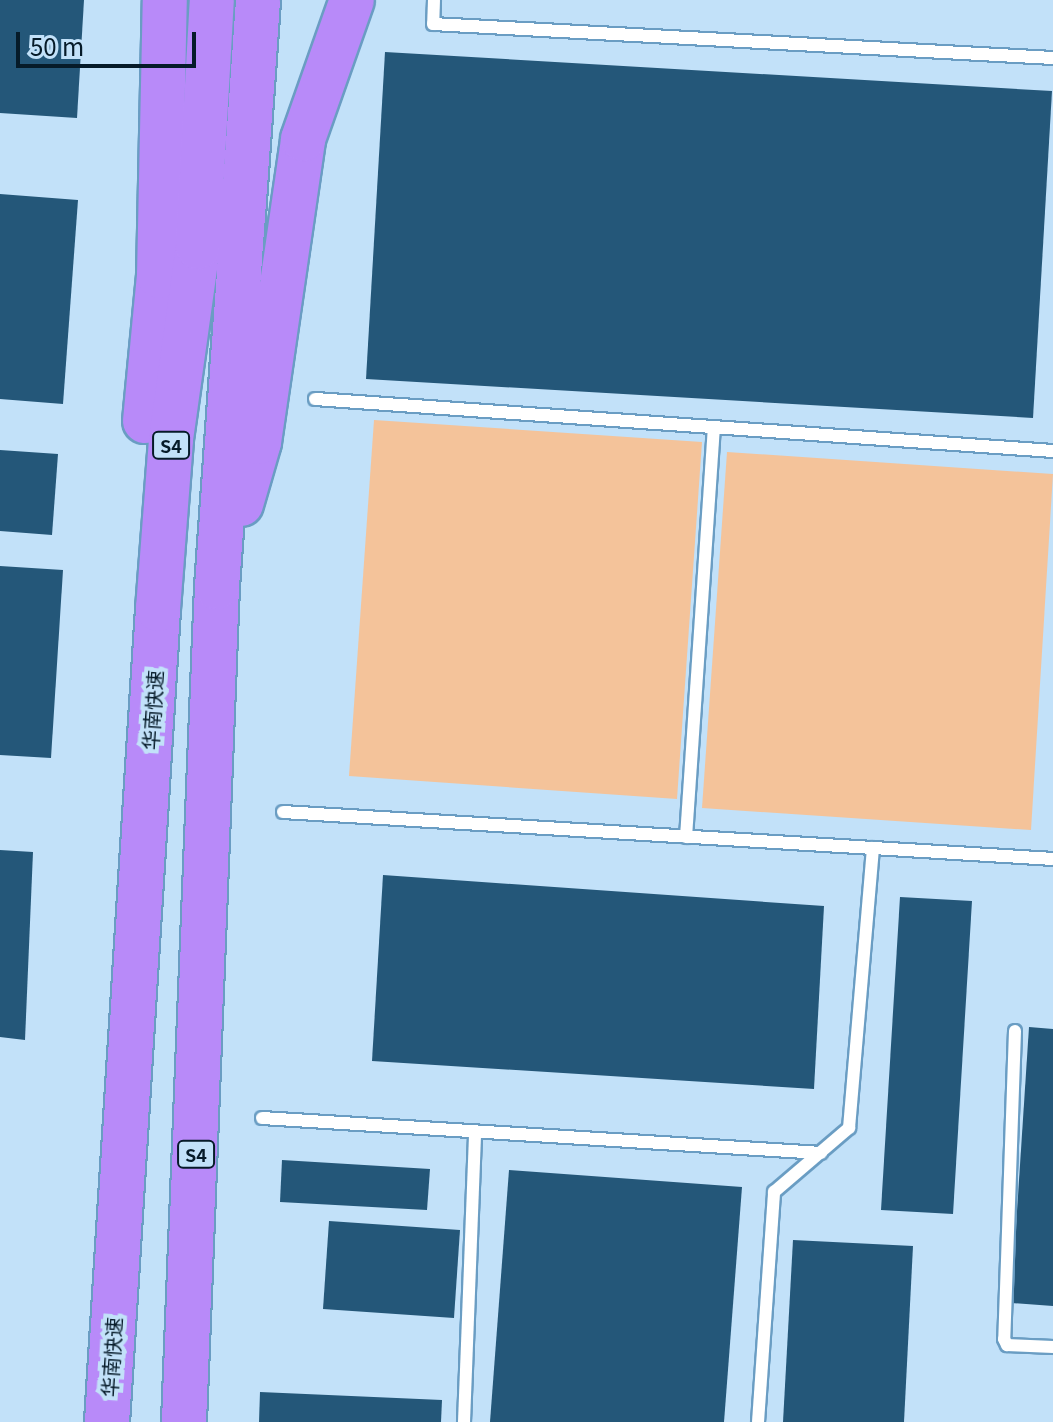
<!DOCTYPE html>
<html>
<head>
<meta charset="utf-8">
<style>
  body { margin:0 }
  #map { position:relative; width:1053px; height:1422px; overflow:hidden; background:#c2e1f9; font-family:Georgia,"Noto Sans SC",serif }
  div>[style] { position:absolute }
  .green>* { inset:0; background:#f4c39a }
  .building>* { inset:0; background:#245779 }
  .roads { filter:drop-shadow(2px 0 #6a9dc3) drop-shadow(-2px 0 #6a9dc3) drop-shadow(0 2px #6a9dc3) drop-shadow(0 -2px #6a9dc3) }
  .service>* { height:12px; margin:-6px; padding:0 6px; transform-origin:6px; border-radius:6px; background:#fff }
  .motorway>* { height:44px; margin:-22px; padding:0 22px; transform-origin:22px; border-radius:22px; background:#b88af9 }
  span { translate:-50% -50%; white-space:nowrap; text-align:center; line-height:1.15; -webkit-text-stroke:8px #c2e1f9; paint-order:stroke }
  .shield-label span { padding:2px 6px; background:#c2e1f9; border:2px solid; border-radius:6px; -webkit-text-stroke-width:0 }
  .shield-label { font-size:18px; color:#061b29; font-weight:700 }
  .street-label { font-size:20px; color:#061b29 }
  .scale { position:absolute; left:16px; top:32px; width:180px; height:36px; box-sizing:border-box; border:4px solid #061b29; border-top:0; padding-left:10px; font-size:24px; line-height:28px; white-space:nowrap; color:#061b29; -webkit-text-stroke:6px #c2e1f9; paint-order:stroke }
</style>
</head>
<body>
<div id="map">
  <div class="green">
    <i style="clip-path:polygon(374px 420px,702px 442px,677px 799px,349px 776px)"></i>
    <i style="clip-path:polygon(727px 452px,1053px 474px,1031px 830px,702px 808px)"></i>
  </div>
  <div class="building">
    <i style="clip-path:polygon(0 0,84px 0,77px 118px,0 113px)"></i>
    <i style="clip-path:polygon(385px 52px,1052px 91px,1033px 418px,366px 379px)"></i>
    <i style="clip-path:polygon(0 194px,78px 200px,63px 404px,0 399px)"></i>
    <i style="clip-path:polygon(0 450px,58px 454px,52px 535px,0 531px)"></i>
    <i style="clip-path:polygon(0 566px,63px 570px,51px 758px,0 755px)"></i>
    <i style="clip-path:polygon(0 850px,33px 852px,25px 1040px,0 1037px)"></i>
    <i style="clip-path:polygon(383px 875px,824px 906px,814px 1089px,372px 1061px)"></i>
    <i style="clip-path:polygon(900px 897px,972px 901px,953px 1214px,881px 1210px)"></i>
    <i style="clip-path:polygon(1029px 1027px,1053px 1029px,1053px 1306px,1011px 1303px)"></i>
    <i style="clip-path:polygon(282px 1160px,430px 1169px,427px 1210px,280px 1202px)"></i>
    <i style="clip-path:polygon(509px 1170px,742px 1187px,724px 1422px,490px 1422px)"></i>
    <i style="clip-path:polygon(329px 1221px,460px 1230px,454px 1318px,323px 1309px)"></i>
    <i style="clip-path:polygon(793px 1240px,913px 1246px,904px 1422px,783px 1422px)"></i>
    <i style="clip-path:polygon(260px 1392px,442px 1400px,441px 1422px,259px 1422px)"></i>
  </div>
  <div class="roads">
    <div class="service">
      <i style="left:434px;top:0;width:24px;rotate:92deg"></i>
      <i style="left:433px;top:24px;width:621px;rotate:3.14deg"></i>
      <i style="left:315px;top:399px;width:740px;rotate:4.03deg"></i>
      <i style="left:283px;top:812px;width:771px;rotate:3.49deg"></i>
      <i style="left:686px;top:837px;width:410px;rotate:-86.1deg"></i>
      <i style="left:1015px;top:1031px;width:308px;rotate:92deg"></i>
      <i style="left:1004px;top:1339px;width:7px;rotate:63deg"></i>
      <i style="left:1007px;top:1345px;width:46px;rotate:2.5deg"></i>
      <i style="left:262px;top:1118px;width:560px;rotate:3.58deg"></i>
      <i style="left:464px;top:1422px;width:291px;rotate:-87.8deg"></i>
      <i style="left:758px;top:1422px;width:231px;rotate:-86deg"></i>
      <i style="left:774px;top:1192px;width:99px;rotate:-40.5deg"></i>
      <i style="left:849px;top:1128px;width:281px;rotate:-85.1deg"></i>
    </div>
    <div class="motorway">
      <i style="left:145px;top:421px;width:146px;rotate:-84.5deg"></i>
      <i style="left:159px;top:276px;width:276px;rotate:-88.8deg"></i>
      <i style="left:241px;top:504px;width:65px;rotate:-73.8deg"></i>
      <i style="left:259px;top:442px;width:306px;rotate:-81.7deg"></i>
      <i style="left:303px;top:139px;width:147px;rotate:-70.6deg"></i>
      <i style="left:107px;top:1422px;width:815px;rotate:-86.41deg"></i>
      <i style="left:158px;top:609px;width:170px;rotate:-85.6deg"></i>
      <i style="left:171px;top:439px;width:194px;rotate:-82deg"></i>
      <i style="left:198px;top:247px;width:247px;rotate:-86.8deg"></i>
      <i style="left:184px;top:1422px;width:836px;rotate:-87.74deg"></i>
      <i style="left:217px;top:587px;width:588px;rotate:-86deg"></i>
    </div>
  </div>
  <div class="shield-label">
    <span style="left:171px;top:445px">S4</span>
    <span style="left:196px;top:1154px">S4</span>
  </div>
  <div class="street-label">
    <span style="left:152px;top:710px;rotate:-86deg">华南快速</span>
    <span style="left:111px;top:1357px;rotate:-86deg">华南快速</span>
  </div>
  <div class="scale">50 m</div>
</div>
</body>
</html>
